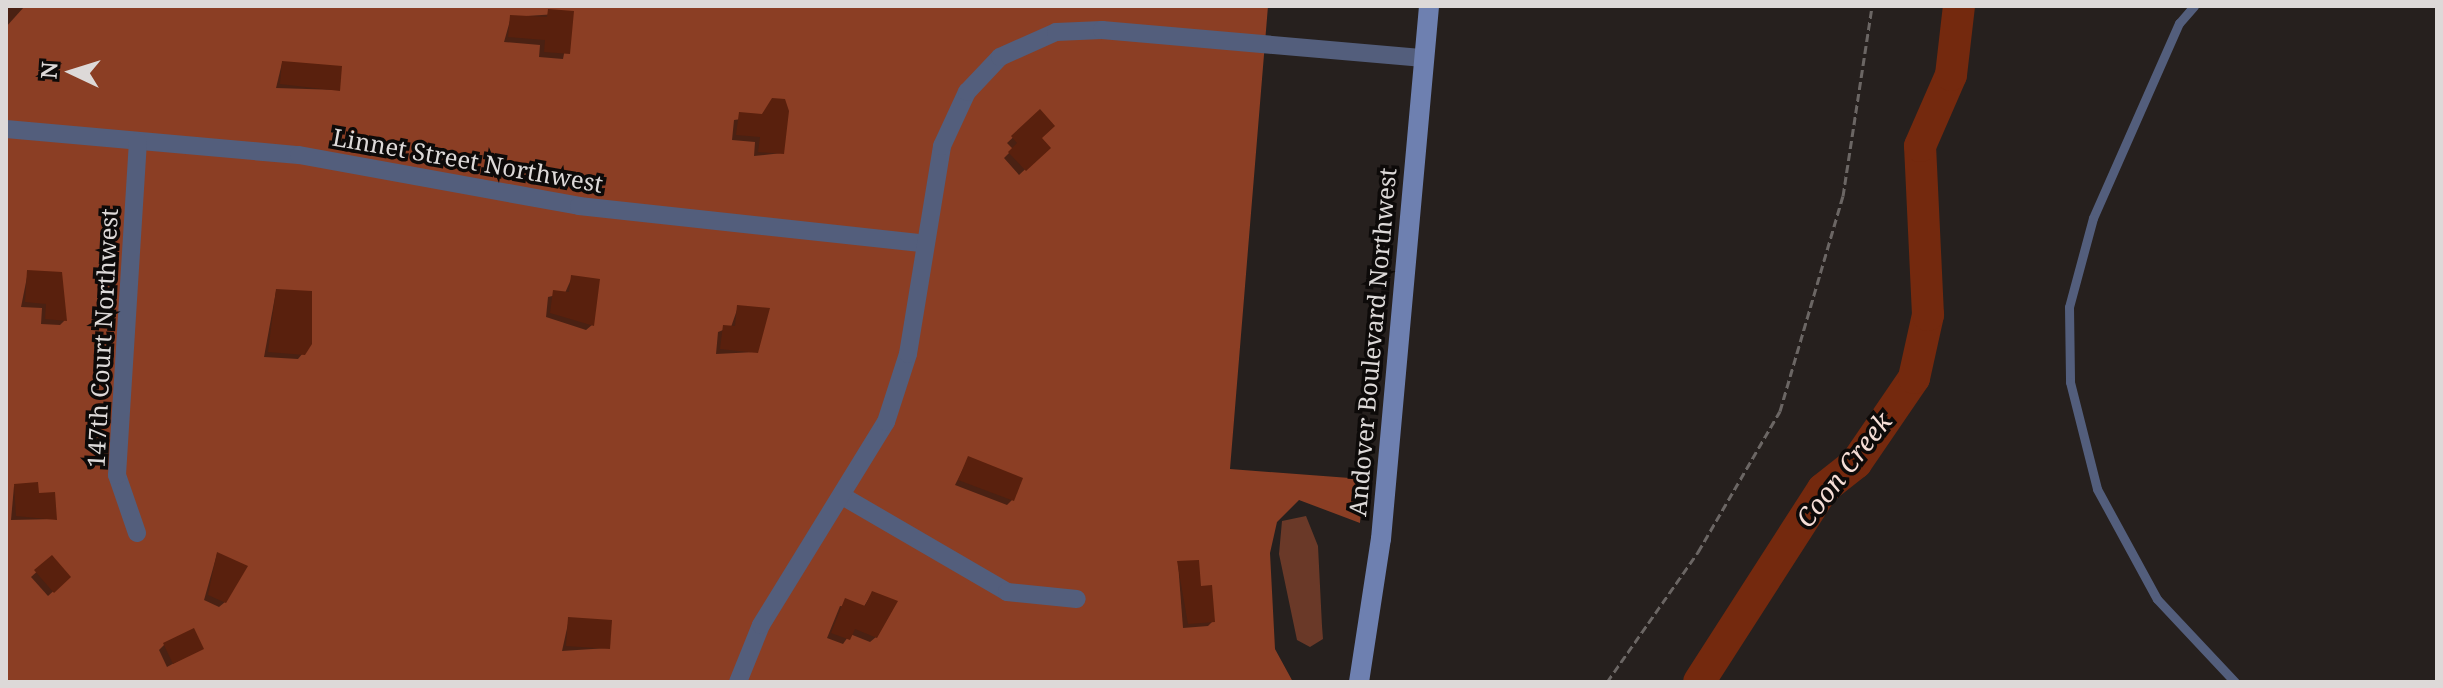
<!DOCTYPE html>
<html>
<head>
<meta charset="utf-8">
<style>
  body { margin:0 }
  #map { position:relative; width:2443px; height:688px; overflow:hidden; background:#26201e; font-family:"Noto Serif",serif }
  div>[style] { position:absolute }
  .green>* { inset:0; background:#6a3928 }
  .forest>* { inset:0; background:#8b3e24 }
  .shadow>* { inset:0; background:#0007 }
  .river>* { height:32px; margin:-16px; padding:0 16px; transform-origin:16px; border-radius:16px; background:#74290e }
  .building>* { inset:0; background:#59200d }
  .path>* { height:3px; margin-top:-1.5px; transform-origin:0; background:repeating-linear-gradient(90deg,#6b6664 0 8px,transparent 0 12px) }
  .lane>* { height:9px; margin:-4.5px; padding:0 4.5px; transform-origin:4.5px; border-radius:4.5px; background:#535e7c }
  .street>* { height:18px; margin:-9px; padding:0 9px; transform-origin:9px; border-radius:9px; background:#535e7c }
  .secondary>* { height:20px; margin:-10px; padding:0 10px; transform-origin:10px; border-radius:10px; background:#6e80b0 }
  span { translate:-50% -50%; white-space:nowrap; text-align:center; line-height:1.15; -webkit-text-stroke:7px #0d0a09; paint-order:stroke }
  .street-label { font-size:24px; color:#ddd9d8 }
  .water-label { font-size:26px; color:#f5ddd6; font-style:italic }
  .frame { position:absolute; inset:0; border:8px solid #ddd9d8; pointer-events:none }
  .north { position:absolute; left:32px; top:32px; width:80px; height:80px; -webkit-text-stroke:6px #0d0a09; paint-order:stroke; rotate:274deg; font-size:22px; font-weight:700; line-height:32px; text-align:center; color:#ddd9d8 }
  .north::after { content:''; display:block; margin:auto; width:28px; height:36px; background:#ddd9d8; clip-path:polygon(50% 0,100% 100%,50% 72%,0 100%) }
</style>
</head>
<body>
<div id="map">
  <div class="green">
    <i style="clip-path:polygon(1306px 516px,1318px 546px,1322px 626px,1323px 639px,1310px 647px,1297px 640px,1279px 554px,1282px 521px)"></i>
  </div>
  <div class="forest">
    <i style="clip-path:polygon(6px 6px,1268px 6px,1230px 469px,1363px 479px,1360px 523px,1299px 500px,1277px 522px,1270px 553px,1275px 649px,1293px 682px,6px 682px)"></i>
  </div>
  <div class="shadow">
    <i style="clip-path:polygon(6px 6px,24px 7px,6px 27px)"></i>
    <i style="clip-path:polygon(572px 13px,563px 59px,539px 57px,540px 45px,504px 42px,511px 17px)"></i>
    <i style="clip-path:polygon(282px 63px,338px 90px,276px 88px)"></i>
    <i style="clip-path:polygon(773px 100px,782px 153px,754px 156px,755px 142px,732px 140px,734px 120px,761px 116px)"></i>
    <i style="clip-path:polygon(1040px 112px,1039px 138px,1048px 148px,1019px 175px,1004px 158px,1013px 149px,1007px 143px)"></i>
    <i style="clip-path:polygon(28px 272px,65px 320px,60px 325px,41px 324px,42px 308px,21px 307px)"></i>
    <i style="clip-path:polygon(572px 277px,592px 325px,586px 330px,546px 317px,548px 297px,565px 293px)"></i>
    <i style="clip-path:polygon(276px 291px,303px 353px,298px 359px,264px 357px)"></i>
    <i style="clip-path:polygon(738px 307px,756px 352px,716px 354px,718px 332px,731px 327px)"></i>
    <i style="clip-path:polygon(968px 459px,1012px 500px,1007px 505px,955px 485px)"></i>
    <i style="clip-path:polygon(14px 486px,37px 495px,55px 519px,11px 520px)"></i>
    <i style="clip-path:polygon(217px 554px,225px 602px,219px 607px,204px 600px)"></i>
    <i style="clip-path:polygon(52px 558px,69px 577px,48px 596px,31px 577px)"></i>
    <i style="clip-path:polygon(1178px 563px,1199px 588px,1213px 621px,1208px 626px,1183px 628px)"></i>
    <i style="clip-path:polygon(872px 593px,876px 637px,870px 642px,850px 634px,843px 644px,827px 638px,840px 606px,863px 608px)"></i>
    <i style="clip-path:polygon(569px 619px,608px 648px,562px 651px)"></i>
    <i style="clip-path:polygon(164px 645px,202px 648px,167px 667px,159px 650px)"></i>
  </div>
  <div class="river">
    <i style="left:1699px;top:682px;width:229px;rotate:-57.3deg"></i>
    <i style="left:1823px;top:489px;width:42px;rotate:-38.2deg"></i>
    <i style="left:1856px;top:463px;width:103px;rotate:-55.7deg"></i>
    <i style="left:1914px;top:378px;width:65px;rotate:-77.5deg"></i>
    <i style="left:1928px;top:315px;width:169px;rotate:-92.7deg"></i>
    <i style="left:1920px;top:146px;width:77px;rotate:-66.4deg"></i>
    <i style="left:1951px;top:75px;width:69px;rotate:-83.4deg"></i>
  </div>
  <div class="building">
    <i style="clip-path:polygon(548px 9px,574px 11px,570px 54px,544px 52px,545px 40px,508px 37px,510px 15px,547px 17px)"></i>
    <i style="clip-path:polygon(282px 61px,342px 66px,340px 91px,280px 84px)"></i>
    <i style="clip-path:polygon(772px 98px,785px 99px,789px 111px,784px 154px,758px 152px,760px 137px,736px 135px,739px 112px,762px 114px)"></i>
    <i style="clip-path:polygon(1040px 109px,1055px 126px,1042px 138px,1051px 148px,1026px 171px,1008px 152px,1017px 143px,1011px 136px)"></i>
    <i style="clip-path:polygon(27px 270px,62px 272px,67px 321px,45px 319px,46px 304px,25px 302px)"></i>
    <i style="clip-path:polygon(571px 275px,600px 279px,594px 326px,550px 313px,553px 290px,569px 292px)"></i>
    <i style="clip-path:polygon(276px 289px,312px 291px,312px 344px,305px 355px,268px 352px)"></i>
    <i style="clip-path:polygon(737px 305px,770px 308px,758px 353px,720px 349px,723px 325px,735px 326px)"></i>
    <i style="clip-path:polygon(968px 456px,1023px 478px,1014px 501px,958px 480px)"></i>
    <i style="clip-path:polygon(38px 482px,39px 493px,55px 492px,57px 520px,16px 516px,14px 484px)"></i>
    <i style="clip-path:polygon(217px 552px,248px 566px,226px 603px,208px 595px)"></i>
    <i style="clip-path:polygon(52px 555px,71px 577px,54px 593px,34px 570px)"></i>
    <i style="clip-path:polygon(1199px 560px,1201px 586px,1212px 585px,1215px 622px,1188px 624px,1177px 561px)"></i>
    <i style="clip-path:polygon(872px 591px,898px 601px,877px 638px,855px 629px,850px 640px,831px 633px,845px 598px,865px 606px)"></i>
    <i style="clip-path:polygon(568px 617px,612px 620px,610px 649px,566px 646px)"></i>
    <i style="clip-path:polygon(194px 628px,204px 649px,173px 664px,163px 643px)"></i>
  </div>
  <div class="path">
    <i style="left:1607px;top:682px;width:159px;rotate:-55deg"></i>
    <i style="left:1698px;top:552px;width:163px;rotate:-59.8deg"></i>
    <i style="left:1780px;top:411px;width:224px;rotate:-73.7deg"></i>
    <i style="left:1843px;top:196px;width:192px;rotate:-81.3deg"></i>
  </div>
  <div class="lane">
    <i style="left:2194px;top:6px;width:23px;rotate:131deg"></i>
    <i style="left:2179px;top:23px;width:213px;rotate:113.8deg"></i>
    <i style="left:2093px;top:218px;width:92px;rotate:105.1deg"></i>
    <i style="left:2069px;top:307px;width:75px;rotate:89.2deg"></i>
    <i style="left:2070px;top:382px;width:110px;rotate:75.8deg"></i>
    <i style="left:2097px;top:489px;width:125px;rotate:61.4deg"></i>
    <i style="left:2157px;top:599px;width:114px;rotate:46.8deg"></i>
  </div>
  <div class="street">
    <i style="left:6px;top:129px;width:294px;rotate:5.1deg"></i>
    <i style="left:299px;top:155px;width:285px;rotate:10.3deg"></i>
    <i style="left:579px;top:206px;width:344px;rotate:6.2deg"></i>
    <i style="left:844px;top:497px;width:189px;rotate:30.2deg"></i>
    <i style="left:1007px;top:592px;width:70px;rotate:5.7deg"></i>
    <i style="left:137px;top:533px;width:61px;rotate:-109deg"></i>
    <i style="left:117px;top:475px;width:334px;rotate:-86.4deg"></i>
    <i style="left:738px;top:682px;width:61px;rotate:-68deg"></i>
    <i style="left:761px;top:625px;width:238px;rotate:-58.4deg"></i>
    <i style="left:886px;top:422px;width:71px;rotate:-72.1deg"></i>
    <i style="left:908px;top:354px;width:211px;rotate:-80.7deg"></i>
    <i style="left:942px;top:146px;width:60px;rotate:-65.2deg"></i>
    <i style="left:967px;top:92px;width:48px;rotate:-46.7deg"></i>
    <i style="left:1000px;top:57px;width:61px;rotate:-24.1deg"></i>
    <i style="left:1056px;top:32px;width:46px;rotate:-2.5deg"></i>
    <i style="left:1102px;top:30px;width:323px;rotate:5deg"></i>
  </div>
  <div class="secondary">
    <i style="left:1359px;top:682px;width:145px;rotate:-81.3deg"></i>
    <i style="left:1381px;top:539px;width:535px;rotate:-84.85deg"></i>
  </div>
  <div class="street-label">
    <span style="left:468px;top:160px;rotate:10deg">Linnet Street Northwest</span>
    <span style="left:102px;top:338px;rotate:-87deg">147th Court Northwest</span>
    <span style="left:1372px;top:342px;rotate:-85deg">Andover Boulevard Northwest</span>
  </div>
  <div class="water-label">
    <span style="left:1844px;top:470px;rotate:-52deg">Coon Creek</span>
  </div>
  <div class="frame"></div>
  <div class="north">N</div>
</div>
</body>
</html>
